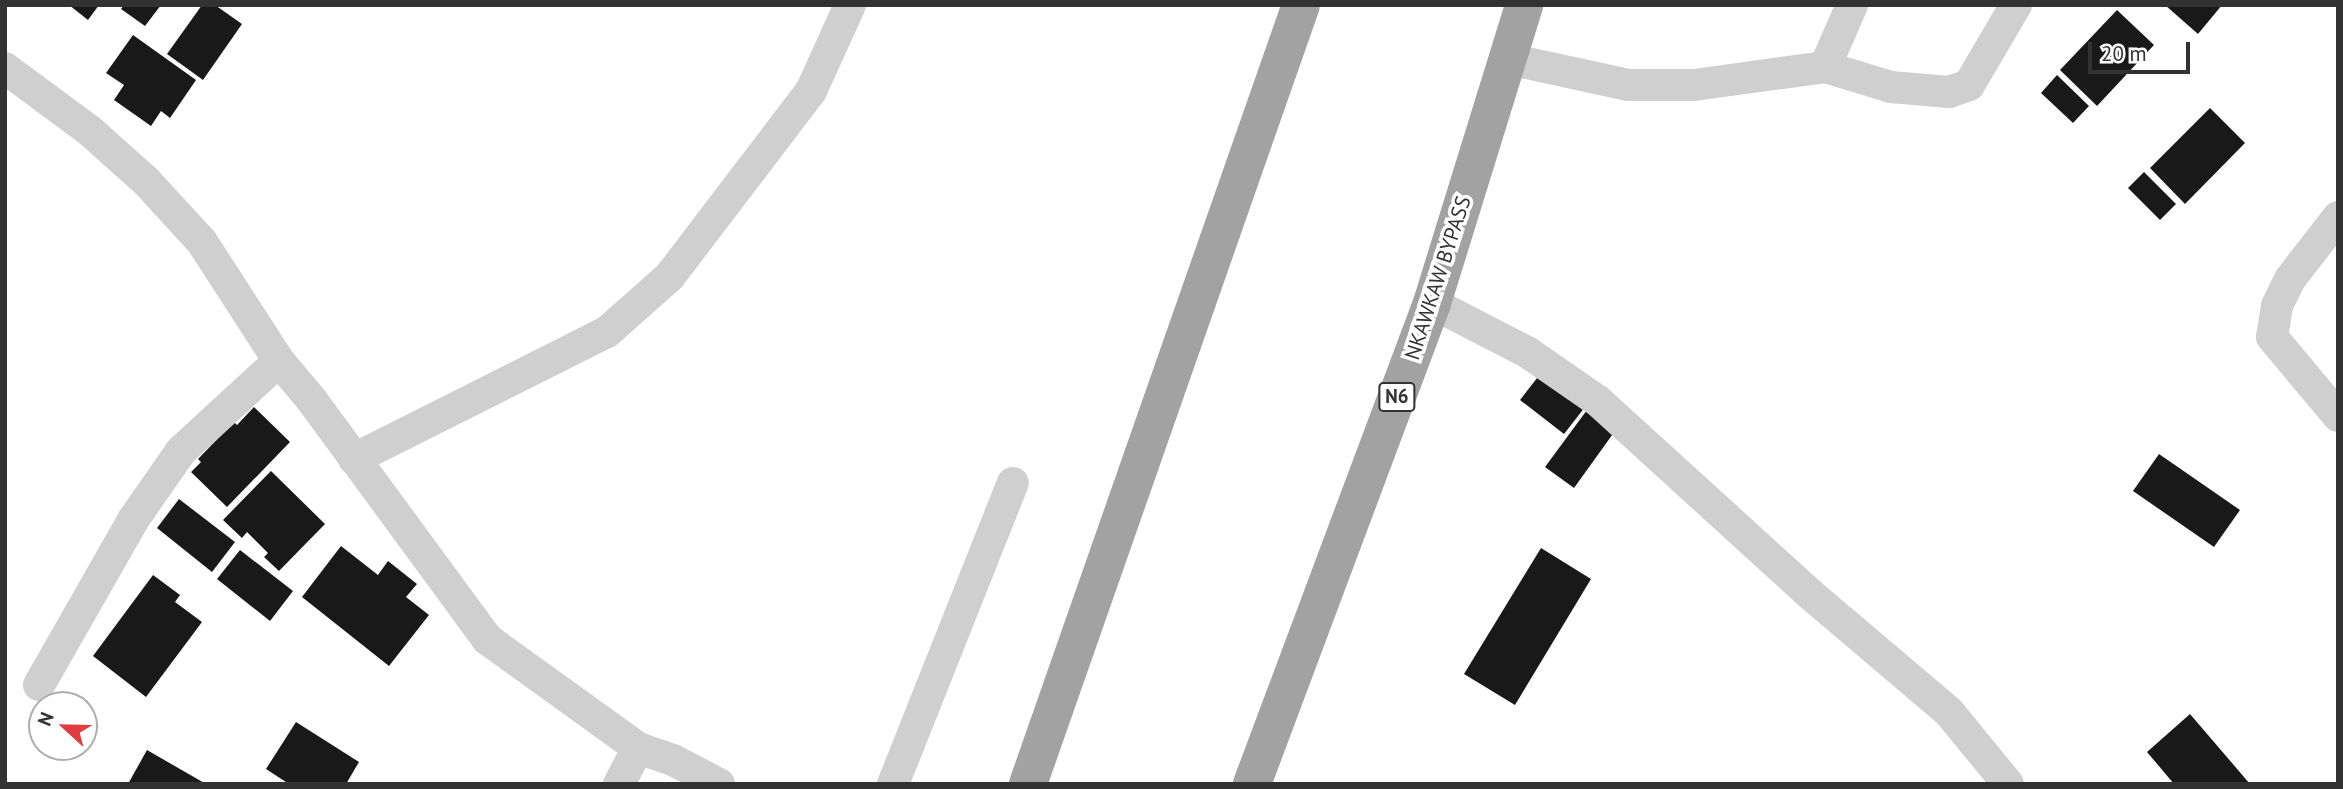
<!DOCTYPE html>
<html>
<head>
<meta charset="utf-8">
<style>
  body { margin:0 }
  #map { position:relative; width:2343px; height:789px; overflow:hidden; background:#fff; font-family:"PT Sans",sans-serif }
  div>[style] { position:absolute }
  .building>* { inset:0; background:#191919 }
  .minor>* { height:32px; margin:-16px; padding:0 16px; transform-origin:16px; border-radius:16px; background:#cfcfcf }
  .trunk>* { height:38px; margin:-19px; padding:0 19px; transform-origin:19px; border-radius:19px; background:#a2a2a2 }
  span { translate:-50% -50%; white-space:nowrap; text-align:center; line-height:1.15; -webkit-text-stroke:7px #fff; paint-order:stroke }
  .shield-label span { padding:2px 5px; background:#fff; border:2px solid; border-radius:5px; -webkit-text-stroke-width:0 }
  .shield-label { font-size:19px; color:#323232; font-weight:700 }
  .street-label { font-size:21px; color:#323232 }
  .frame { position:absolute; inset:0; border:7px solid #323232; pointer-events:none }
  .north { position:absolute; left:28px; top:691px; width:70px; height:70px; box-sizing:border-box; background:#fff; border:2px solid #adadad; border-radius:50%; rotate:292deg; font-size:19px; font-weight:700; line-height:28px; text-align:center; color:#323232 }
  .north::after { content:''; display:block; margin:auto; width:24px; height:32px; background:#e13c3f; clip-path:polygon(50% 0,100% 100%,50% 72%,0 100%) }
  .scale { position:absolute; left:2088px; top:42px; width:102px; height:32px; box-sizing:border-box; border:4px solid #323232; border-top:0; padding-left:9px; font-size:21px; line-height:24px; white-space:nowrap; color:#323232; -webkit-text-stroke:5px #fff; paint-order:stroke }
</style>
</head>
<body>
<div id="map">
  <div class="building">
    <i style="clip-path:polygon(69px 5px,99px 5px,88px 20px)"></i>
    <i style="clip-path:polygon(124px 5px,161px 5px,145px 26px,121px 9px)"></i>
    <i style="clip-path:polygon(202px 5px,215px 5px,242px 24px,203px 80px,167px 54px)"></i>
    <i style="clip-path:polygon(2165px 5px,2222px 5px,2198px 34px)"></i>
    <i style="clip-path:polygon(2117px 10px,2154px 45px,2097px 106px,2060px 70px)"></i>
    <i style="clip-path:polygon(133px 35px,196px 80px,170px 118px,161px 111px,151px 126px,114px 100px,124px 85px,106px 73px)"></i>
    <i style="clip-path:polygon(2057px 75px,2089px 106px,2073px 123px,2041px 93px)"></i>
    <i style="clip-path:polygon(2210px 108px,2245px 143px,2185px 204px,2150px 168px)"></i>
    <i style="clip-path:polygon(2144px 172px,2176px 204px,2160px 220px,2128px 188px)"></i>
    <i style="clip-path:polygon(1541px 373px,1585px 407px,1564px 434px,1520px 400px)"></i>
    <i style="clip-path:polygon(254px 407px,290px 442px,227px 507px,191px 472px,201px 462px,198px 459px,234px 422px,237px 425px)"></i>
    <i style="clip-path:polygon(1587px 410px,1615px 431px,1574px 488px,1545px 467px)"></i>
    <i style="clip-path:polygon(2159px 454px,2240px 510px,2214px 547px,2133px 491px)"></i>
    <i style="clip-path:polygon(271px 471px,325px 524px,279px 571px,264px 557px,268px 553px,247px 532px,242px 538px,223px 520px)"></i>
    <i style="clip-path:polygon(179px 499px,235px 542px,212px 572px,157px 528px)"></i>
    <i style="clip-path:polygon(341px 546px,378px 575px,388px 561px,417px 584px,406px 597px,429px 615px,389px 666px,302px 597px)"></i>
    <i style="clip-path:polygon(1541px 548px,1591px 579px,1515px 705px,1464px 674px)"></i>
    <i style="clip-path:polygon(240px 550px,293px 591px,270px 621px,217px 579px)"></i>
    <i style="clip-path:polygon(153px 575px,180px 595px,175px 602px,202px 622px,146px 697px,93px 656px)"></i>
    <i style="clip-path:polygon(2190px 714px,2250px 784px,2174px 784px,2147px 752px)"></i>
    <i style="clip-path:polygon(296px 722px,359px 762px,346px 784px,289px 784px,266px 769px)"></i>
    <i style="clip-path:polygon(147px 750px,206px 784px,128px 784px)"></i>
  </div>
  <div class="minor">
    <i style="left:1508px;top:59px;width:123px;rotate:12.2deg"></i>
    <i style="left:1628px;top:85px;width:66px"></i>
    <i style="left:1694px;top:85px;width:132px;rotate:-7.8deg"></i>
    <i style="left:1825px;top:67px;width:69px;rotate:16.9deg"></i>
    <i style="left:1891px;top:87px;width:58px;rotate:4.9deg"></i>
    <i style="left:1949px;top:92px;width:21px;rotate:-19deg"></i>
    <i style="left:1969px;top:85px;width:93px;rotate:-59.6deg"></i>
    <i style="left:1825px;top:67px;width:68px;rotate:-66.5deg"></i>
    <i style="left:5px;top:68px;width:106px;rotate:36.5deg"></i>
    <i style="left:90px;top:131px;width:75px;rotate:41.8deg"></i>
    <i style="left:146px;top:181px;width:83px;rotate:47.4deg"></i>
    <i style="left:202px;top:242px;width:142px;rotate:57.1deg"></i>
    <i style="left:279px;top:361px;width:50px;rotate:49.9deg"></i>
    <i style="left:311px;top:399px;width:298px;rotate:53.7deg"></i>
    <i style="left:487px;top:639px;width:186px;rotate:35.8deg"></i>
    <i style="left:638px;top:748px;width:37px;rotate:19deg"></i>
    <i style="left:673px;top:760px;width:52px;rotate:27.6deg"></i>
    <i style="left:2338px;top:217px;width:78px;rotate:127.7deg"></i>
    <i style="left:2290px;top:279px;width:30px;rotate:116deg"></i>
    <i style="left:2277px;top:306px;width:31px;rotate:99deg"></i>
    <i style="left:2272px;top:337px;width:103px;rotate:50.1deg"></i>
    <i style="left:1432px;top:303px;width:107px;rotate:27.3deg"></i>
    <i style="left:1527px;top:352px;width:86px;rotate:34.6deg"></i>
    <i style="left:1598px;top:401px;width:287px;rotate:42.3deg"></i>
    <i style="left:1810px;top:594px;width:182px;rotate:40.3deg"></i>
    <i style="left:1949px;top:712px;width:93px;rotate:50.7deg"></i>
    <i style="left:354px;top:459px;width:283px;rotate:-26.7deg"></i>
    <i style="left:607px;top:332px;width:84px;rotate:-41.6deg"></i>
    <i style="left:670px;top:276px;width:233px;rotate:-52.7deg"></i>
    <i style="left:811px;top:91px;width:94px;rotate:-65.6deg"></i>
    <i style="left:39px;top:685px;width:190px;rotate:-60.3deg"></i>
    <i style="left:133px;top:520px;width:84px;rotate:-55.2deg"></i>
    <i style="left:181px;top:451px;width:133px;rotate:-42.6deg"></i>
    <i style="left:619px;top:784px;width:41px;rotate:-62.2deg"></i>
    <i style="left:893px;top:784px;width:324px;rotate:-68.3deg"></i>
  </div>
  <div class="trunk">
    <i style="left:1028px;top:784px;width:825px;rotate:-70.69deg"></i>
    <i style="left:1252px;top:784px;width:514px;rotate:-69.48deg"></i>
    <i style="left:1432px;top:303px;width:312px;rotate:-72.8deg"></i>
  </div>
  <div class="shield-label">
    <span style="left:1397px;top:397px">N6</span>
  </div>
  <div class="street-label">
    <span style="left:1438px;top:278px;rotate:-72deg">NKAWKAW BYPASS</span>
  </div>
  <div class="frame"></div>
  <div class="north">N</div>
  <div class="scale">20 m</div>
</div>
</body>
</html>
